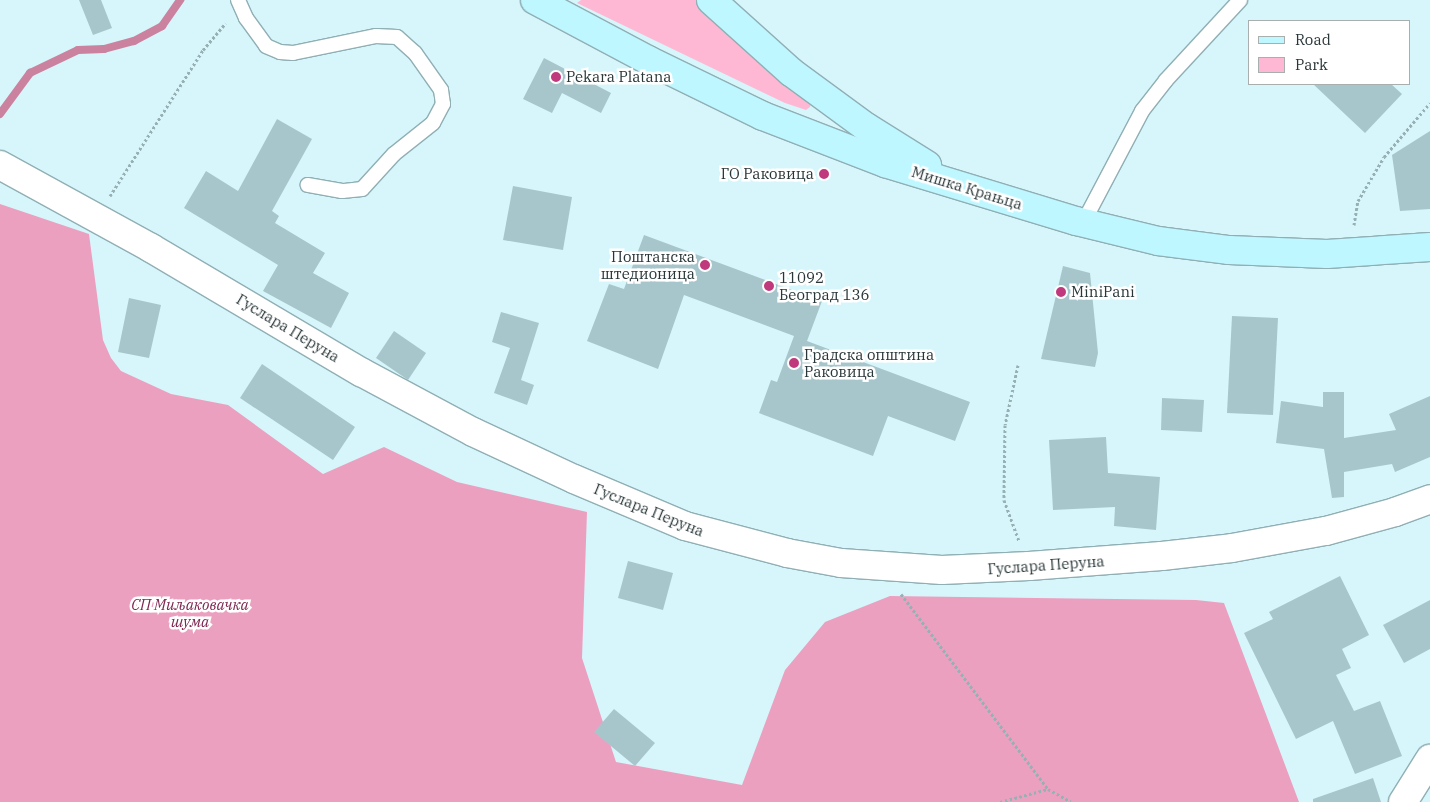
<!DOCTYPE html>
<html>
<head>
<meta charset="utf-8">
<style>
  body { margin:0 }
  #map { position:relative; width:1430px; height:802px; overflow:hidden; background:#d6f6fb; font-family:"IBM Plex Serif",serif }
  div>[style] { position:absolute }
  .green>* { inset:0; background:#ffb8d3 }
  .forest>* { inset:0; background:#eca0bf }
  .stream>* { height:8px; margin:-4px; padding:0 4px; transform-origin:4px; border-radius:4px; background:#cb829f }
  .building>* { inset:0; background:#a7c6cc }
  .path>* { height:3px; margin-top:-1.5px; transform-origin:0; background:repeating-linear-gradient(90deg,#97b0b4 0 2.5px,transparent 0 5px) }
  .roads { filter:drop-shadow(1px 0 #90afb4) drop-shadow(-1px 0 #90afb4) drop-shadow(0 1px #90afb4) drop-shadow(0 -1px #90afb4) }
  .lane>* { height:14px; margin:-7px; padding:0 7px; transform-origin:7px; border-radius:7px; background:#fff }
  .street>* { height:28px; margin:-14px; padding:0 14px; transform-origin:14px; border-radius:14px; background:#fff }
  .secondary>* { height:28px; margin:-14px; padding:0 14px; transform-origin:14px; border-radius:14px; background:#bef7ff }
  .dots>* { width:14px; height:14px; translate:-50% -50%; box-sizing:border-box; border:2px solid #fff; border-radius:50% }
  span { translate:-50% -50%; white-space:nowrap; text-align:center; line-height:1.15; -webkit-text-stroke:5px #fff; paint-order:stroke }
  .poi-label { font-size:15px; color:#293638 }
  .left { translate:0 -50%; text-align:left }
  .right { translate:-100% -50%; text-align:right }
  .street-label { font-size:15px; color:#293638 }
  .park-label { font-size:15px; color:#7d2650; font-style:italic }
  .legend { position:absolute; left:1248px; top:20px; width:162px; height:65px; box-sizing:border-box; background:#fff; border:1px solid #a9afaf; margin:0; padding:6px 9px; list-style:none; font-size:15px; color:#293638 }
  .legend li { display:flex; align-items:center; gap:10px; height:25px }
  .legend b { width:25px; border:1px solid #a9afaf }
</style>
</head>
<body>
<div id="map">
  <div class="green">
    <i style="clip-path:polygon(581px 0,698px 0,811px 103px,810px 107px,806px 110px,785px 103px,577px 3px)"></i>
  </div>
  <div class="forest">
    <i style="clip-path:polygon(0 204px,89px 234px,103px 340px,111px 358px,121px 371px,171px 394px,228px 405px,323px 474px,384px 447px,457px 482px,587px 512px,582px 658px,616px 762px,742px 785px,785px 670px,825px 622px,890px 596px,1196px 600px,1224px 603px,1299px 802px,0 802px)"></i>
  </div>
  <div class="stream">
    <i style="left:0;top:114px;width:51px;rotate:-53.8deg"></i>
    <i style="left:30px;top:73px;width:53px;rotate:-25.6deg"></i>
    <i style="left:78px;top:50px;width:26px;rotate:-2deg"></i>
    <i style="left:104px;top:49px;width:31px;rotate:-15deg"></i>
    <i style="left:134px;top:41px;width:32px;rotate:-28deg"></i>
    <i style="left:162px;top:26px;width:32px;rotate:-55deg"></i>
  </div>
  <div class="building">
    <i style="clip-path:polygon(79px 0,101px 0,112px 28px,93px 35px)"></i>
    <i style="clip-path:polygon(544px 58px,611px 93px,601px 113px,562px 93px,552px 113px,523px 99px)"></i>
    <i style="clip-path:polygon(1313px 84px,1391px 84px,1402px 94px,1365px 133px)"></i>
    <i style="clip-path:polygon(277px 119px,312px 139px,272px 211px,279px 216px,275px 223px,325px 253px,313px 273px,349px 293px,331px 328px,263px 291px,278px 265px,184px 208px,206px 171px,238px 191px)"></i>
    <i style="clip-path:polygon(1430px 131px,1430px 209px,1400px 211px,1392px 155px)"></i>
    <i style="clip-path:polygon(513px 186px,572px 197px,563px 250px,503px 240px)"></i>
    <i style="clip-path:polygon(644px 235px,822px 301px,807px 341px,970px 402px,955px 441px,888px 416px,873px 456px,759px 413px,771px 380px,777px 382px,794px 336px,684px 295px,658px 369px,587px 341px,609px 284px,624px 289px)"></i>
    <i style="clip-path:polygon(1063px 266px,1090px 273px,1098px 353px,1095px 367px,1041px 359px)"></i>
    <i style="clip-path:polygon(129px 298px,161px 305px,149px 358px,118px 352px)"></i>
    <i style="clip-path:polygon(501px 312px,539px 323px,521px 380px,534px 385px,527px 405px,494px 393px,510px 348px,492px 342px)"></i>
    <i style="clip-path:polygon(1232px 316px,1278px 318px,1273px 415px,1227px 413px)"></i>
    <i style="clip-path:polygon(394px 331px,426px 353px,408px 380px,376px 358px)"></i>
    <i style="clip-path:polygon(262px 364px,355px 427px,333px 460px,240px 398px)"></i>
    <i style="clip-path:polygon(1323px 392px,1344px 392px,1344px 438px,1396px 430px,1389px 414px,1430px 396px,1430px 457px,1395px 472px,1392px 464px,1344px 472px,1344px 497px,1332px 498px,1324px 449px,1276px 443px,1281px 401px,1323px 407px)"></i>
    <i style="clip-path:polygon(1162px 398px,1204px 400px,1202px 432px,1161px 430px)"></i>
    <i style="clip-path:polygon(1106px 437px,1108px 473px,1160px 477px,1156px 530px,1114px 526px,1115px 507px,1053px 510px,1049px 440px)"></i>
    <i style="clip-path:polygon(628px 561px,673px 573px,663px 610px,618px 598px)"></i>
    <i style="clip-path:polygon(1340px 576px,1369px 635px,1342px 649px,1351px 668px,1336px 675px,1354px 711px,1380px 701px,1402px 756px,1355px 774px,1333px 721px,1296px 739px,1244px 633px,1273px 619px,1269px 612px)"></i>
    <i style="clip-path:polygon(1430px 600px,1430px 649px,1404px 663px,1383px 625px)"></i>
    <i style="clip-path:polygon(614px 709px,655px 743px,635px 766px,594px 732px)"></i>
    <i style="clip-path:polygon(1373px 778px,1381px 802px,1313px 802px,1313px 799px)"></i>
  </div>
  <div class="path">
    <i style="left:110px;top:196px;width:173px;rotate:-57.5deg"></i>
    <i style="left:203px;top:50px;width:35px;rotate:-50deg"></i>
    <i style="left:1354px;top:225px;width:24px;rotate:-81deg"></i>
    <i style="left:1358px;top:201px;width:51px;rotate:-59.4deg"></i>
    <i style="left:1384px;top:157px;width:71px;rotate:-49.6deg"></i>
    <i style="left:1018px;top:365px;width:61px;rotate:102.2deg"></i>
    <i style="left:1005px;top:425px;width:75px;rotate:90.8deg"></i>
    <i style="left:1004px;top:500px;width:44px;rotate:69.9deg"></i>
    <i style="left:901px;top:594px;width:244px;rotate:53deg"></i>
    <i style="left:1000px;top:802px;width:50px;rotate:-15.2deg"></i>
    <i style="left:1048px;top:789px;width:26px;rotate:29deg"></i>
  </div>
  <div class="roads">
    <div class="lane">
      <i style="left:238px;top:0;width:20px;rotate:66deg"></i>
      <i style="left:246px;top:18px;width:34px;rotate:54deg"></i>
      <i style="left:266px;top:46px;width:15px;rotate:23deg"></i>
      <i style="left:280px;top:52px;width:13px;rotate:4deg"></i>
      <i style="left:293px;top:53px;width:85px;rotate:-11.6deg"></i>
      <i style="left:376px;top:36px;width:21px;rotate:3deg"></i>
      <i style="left:397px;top:37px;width:24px;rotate:42deg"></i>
      <i style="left:415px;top:53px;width:45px;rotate:54.9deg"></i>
      <i style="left:441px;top:90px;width:14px;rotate:82deg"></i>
      <i style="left:443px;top:104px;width:21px;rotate:118deg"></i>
      <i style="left:433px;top:123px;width:50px;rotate:141.5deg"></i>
      <i style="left:394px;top:154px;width:47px;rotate:132.4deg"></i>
      <i style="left:362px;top:189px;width:20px;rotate:174deg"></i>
      <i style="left:342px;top:191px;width:35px;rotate:-170deg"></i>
      <i style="left:1083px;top:223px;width:127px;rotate:-62.2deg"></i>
      <i style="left:1142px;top:111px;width:39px;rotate:-52deg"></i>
      <i style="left:1166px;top:80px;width:109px;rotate:-47.2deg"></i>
    </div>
    <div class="street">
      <i style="left:0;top:165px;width:172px;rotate:28.8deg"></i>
      <i style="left:151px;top:248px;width:244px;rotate:30.6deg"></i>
      <i style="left:361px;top:372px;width:127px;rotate:28.2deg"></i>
      <i style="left:473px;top:432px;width:111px;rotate:25deg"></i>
      <i style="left:574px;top:479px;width:121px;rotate:22.9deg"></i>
      <i style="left:685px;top:526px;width:106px;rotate:14.8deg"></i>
      <i style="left:787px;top:553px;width:55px;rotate:10.5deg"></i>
      <i style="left:841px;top:563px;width:101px;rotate:4deg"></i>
      <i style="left:942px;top:570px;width:87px;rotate:-2.6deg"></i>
      <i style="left:1029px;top:566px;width:133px;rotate:-4.3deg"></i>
      <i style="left:1162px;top:556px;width:70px;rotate:-6.5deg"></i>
      <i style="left:1232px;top:548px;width:96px;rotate:-10.3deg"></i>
      <i style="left:1326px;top:531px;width:72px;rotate:-15.4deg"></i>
      <i style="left:1395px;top:512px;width:37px;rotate:-20deg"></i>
      <i style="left:1403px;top:802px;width:51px;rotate:-57.9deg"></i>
    </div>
    <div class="secondary">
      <i style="left:535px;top:0;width:128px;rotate:28deg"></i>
      <i style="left:648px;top:60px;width:128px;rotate:26deg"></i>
      <i style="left:763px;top:116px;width:131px;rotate:21.1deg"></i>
      <i style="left:885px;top:163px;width:200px;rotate:16.9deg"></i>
      <i style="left:1076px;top:221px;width:84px;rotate:13.7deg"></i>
      <i style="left:1158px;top:241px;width:72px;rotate:7.2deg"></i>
      <i style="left:1229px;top:250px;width:98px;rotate:2.3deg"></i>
      <i style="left:1327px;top:254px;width:103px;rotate:-3.9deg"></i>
      <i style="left:711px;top:0;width:108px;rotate:42deg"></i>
      <i style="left:791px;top:72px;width:93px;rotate:36.3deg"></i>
      <i style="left:866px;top:127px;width:72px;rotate:31.9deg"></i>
    </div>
  </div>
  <div class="dots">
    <i style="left:556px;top:77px;background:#bf397c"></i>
    <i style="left:824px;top:174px;background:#bf397c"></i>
    <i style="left:705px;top:265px;background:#bf397c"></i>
    <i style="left:769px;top:286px;background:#bf397c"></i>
    <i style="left:1061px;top:292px;background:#bf397c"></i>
    <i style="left:794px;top:363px;background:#bf397c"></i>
  </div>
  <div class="poi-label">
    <span class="left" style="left:566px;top:77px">Pekara Platana</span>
    <span class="right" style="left:814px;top:174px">ГО Раковица</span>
    <span class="right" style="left:695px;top:265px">Поштанска<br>штедионица</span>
    <span class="left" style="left:779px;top:286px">11092<br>Београд 136</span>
    <span class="left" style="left:1071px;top:292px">MiniPani</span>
    <span class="left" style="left:804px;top:363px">Градска општина<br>Раковица</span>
  </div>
  <div class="street-label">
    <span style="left:967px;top:188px;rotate:17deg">Мишка Крањца</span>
    <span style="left:288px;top:328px;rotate:31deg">Гуслара Перуна</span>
    <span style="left:649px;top:510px;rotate:22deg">Гуслара Перуна</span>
    <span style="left:1046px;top:565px;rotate:-4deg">Гуслара Перуна</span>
  </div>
  <div class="park-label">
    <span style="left:190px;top:613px">СП Миљаковачка<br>шума</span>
  </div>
  <ul class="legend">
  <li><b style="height:6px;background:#bef7ff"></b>Road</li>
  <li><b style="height:14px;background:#ffb8d3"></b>Park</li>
  </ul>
</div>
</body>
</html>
